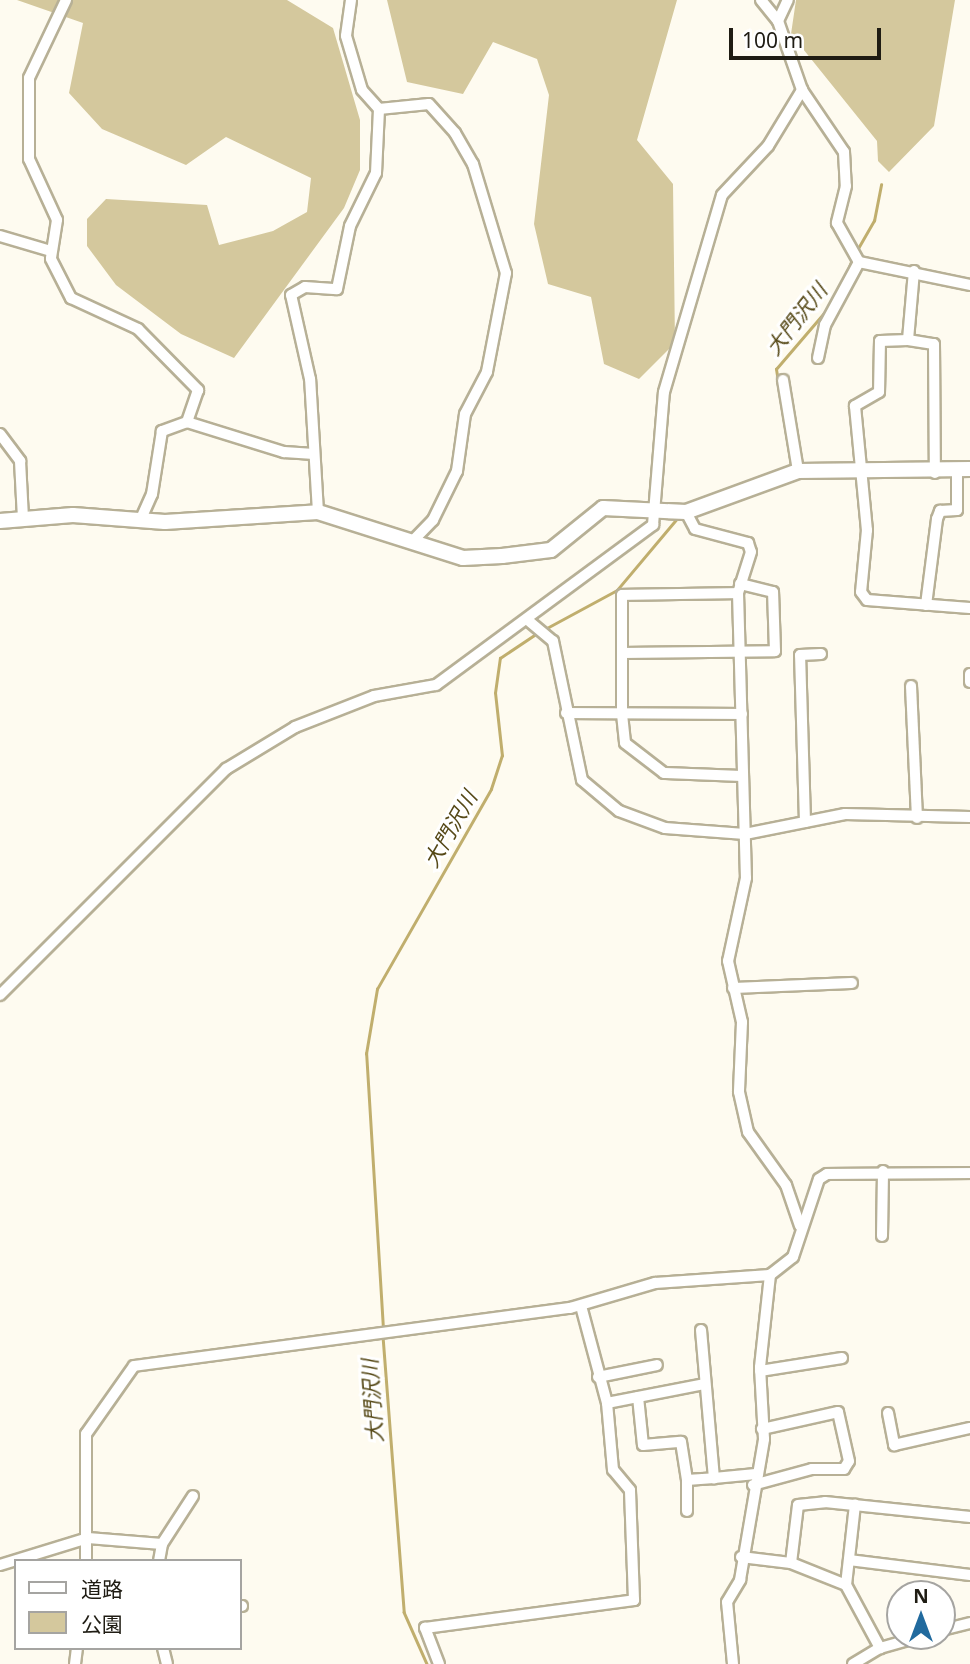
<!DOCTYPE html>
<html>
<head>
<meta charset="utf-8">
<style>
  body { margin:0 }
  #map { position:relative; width:970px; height:1664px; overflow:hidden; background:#fefbf0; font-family:"Noto Sans","Noto Sans JP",sans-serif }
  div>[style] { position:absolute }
  .green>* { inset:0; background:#d4c89d }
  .stream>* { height:2.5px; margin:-1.25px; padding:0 1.25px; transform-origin:1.25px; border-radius:1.25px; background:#c0ae6d }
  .roads { filter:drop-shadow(2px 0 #b7b096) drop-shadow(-2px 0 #b7b096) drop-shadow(0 2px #b7b096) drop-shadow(0 -2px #b7b096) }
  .minor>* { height:10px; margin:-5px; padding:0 5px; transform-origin:5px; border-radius:5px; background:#fff }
  .tertiary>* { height:14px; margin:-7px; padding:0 7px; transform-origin:7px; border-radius:7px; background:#fff }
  span { translate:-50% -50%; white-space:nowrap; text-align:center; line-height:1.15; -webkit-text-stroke:6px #fff; paint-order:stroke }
  .water-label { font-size:21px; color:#564917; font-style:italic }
  .legend { position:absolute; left:14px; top:1559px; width:228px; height:91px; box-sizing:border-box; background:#fff; border:2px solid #a5a4a1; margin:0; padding:9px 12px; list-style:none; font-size:21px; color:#1f1c13 }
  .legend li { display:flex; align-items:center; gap:14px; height:35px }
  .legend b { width:35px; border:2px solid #a5a4a1 }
  .north { position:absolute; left:886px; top:1580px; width:70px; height:70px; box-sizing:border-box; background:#fff; border:2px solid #a5a4a1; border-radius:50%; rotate:0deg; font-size:19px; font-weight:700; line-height:28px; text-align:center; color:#1f1c13 }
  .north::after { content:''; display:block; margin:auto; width:24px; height:32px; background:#216a9e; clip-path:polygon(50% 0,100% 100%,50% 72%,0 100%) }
  .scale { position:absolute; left:729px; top:28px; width:152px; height:32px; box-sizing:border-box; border:4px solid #1f1c13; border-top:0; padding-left:9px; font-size:21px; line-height:24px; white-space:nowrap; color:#1f1c13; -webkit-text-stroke:5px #fff; paint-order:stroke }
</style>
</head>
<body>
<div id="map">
  <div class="green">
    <i style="clip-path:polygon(17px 0,287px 0,333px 28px,360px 120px,360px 170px,344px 208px,234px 358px,181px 334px,116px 285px,87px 246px,87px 219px,106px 199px,207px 205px,219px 245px,273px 231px,307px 212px,311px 178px,226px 137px,186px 165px,102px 129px,69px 93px,83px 23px)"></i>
    <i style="clip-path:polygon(387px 0,677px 0,637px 140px,673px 184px,675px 343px,639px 379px,604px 364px,591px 297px,548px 284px,534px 224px,549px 95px,537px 59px,493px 42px,463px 94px,407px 82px)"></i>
    <i style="clip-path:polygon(796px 0,955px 0,934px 126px,889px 172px,878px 161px,877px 141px,791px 34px)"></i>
  </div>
  <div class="stream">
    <i style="left:857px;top:250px;width:34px;rotate:-60deg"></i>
    <i style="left:874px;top:221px;width:37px;rotate:-79deg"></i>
    <i style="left:846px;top:275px;width:17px;rotate:-69deg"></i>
    <i style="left:750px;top:481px;width:44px;rotate:-21.3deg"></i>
    <i style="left:791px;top:465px;width:97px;rotate:-98.9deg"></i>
    <i style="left:776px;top:369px;width:83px;rotate:-49.4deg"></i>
    <i style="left:545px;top:629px;width:82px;rotate:-28.4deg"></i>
    <i style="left:617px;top:590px;width:97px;rotate:-50deg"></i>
    <i style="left:383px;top:1329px;width:276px;rotate:-93.5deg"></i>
    <i style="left:366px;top:1054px;width:66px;rotate:-80.4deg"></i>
    <i style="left:377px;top:989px;width:230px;rotate:-60.3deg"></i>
    <i style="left:491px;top:789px;width:35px;rotate:-72deg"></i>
    <i style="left:502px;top:756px;width:63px;rotate:-96.3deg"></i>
    <i style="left:495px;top:693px;width:35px;rotate:-82deg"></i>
    <i style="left:500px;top:658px;width:43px;rotate:-33.7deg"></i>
    <i style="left:383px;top:1336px;width:277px;rotate:85.6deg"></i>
    <i style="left:404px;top:1612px;width:57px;rotate:66.1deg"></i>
  </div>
  <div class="roads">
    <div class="minor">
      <i style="left:66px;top:0;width:86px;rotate:115.4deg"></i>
      <i style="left:29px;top:78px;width:81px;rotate:90deg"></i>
      <i style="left:29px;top:159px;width:67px;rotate:65.3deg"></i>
      <i style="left:57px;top:220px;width:39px;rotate:99deg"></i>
      <i style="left:51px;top:259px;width:44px;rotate:62.9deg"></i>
      <i style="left:71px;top:298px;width:74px;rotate:24.8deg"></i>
      <i style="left:138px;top:329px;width:86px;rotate:45.5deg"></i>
      <i style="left:198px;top:390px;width:34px;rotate:109deg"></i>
      <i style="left:187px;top:422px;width:27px;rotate:160deg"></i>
      <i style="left:162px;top:431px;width:64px;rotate:99deg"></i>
      <i style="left:152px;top:494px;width:30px;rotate:114deg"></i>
      <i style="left:351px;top:0;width:36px;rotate:98deg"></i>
      <i style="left:346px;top:36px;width:56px;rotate:73.5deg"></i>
      <i style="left:362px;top:90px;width:25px;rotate:48deg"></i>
      <i style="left:379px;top:109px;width:50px;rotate:-5.7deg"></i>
      <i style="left:429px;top:104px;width:39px;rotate:48deg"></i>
      <i style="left:455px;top:133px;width:36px;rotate:60deg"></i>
      <i style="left:473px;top:164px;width:114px;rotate:73.2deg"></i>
      <i style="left:506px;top:273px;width:101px;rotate:100.9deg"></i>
      <i style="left:487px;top:372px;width:47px;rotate:117.6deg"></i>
      <i style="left:465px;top:414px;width:58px;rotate:98deg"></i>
      <i style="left:457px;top:471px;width:55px;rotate:116.1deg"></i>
      <i style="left:433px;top:520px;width:30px;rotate:134deg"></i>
      <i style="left:761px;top:0;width:27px;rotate:51deg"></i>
      <i style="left:778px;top:21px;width:73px;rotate:70.8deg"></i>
      <i style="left:802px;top:90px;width:75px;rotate:55.9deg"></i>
      <i style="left:844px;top:152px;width:34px;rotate:87deg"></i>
      <i style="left:846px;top:186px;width:38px;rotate:104deg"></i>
      <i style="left:837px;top:223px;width:45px;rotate:60.6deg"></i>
      <i style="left:778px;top:21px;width:23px;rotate:-65deg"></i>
      <i style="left:0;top:236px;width:53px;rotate:16.4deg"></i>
      <i style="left:859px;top:262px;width:113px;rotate:11.7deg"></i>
      <i style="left:914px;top:271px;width:69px;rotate:95deg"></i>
      <i style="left:908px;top:340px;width:26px;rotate:9deg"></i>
      <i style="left:934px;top:344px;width:129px;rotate:89.6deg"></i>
      <i style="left:908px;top:340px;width:28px;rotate:178deg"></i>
      <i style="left:880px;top:341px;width:51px;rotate:91.1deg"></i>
      <i style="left:879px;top:392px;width:28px;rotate:150deg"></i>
      <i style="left:855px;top:406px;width:125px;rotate:84.5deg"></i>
      <i style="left:867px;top:530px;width:62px;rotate:95.5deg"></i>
      <i style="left:861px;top:592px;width:10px;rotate:53deg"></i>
      <i style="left:867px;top:600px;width:103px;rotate:4.4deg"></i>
      <i style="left:818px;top:358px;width:34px;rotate:-78deg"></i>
      <i style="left:825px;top:325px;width:72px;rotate:-61.6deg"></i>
      <i style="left:783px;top:380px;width:92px;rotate:80.6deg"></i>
      <i style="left:187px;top:422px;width:102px;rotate:17.2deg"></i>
      <i style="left:284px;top:452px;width:30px;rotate:4deg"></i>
      <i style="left:0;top:434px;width:34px;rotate:53deg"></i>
      <i style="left:20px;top:461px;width:58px;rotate:87deg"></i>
      <i style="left:318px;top:512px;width:133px;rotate:-93.4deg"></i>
      <i style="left:310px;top:379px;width:86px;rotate:-102.7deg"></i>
      <i style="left:291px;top:295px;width:16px;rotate:-30deg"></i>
      <i style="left:305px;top:287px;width:32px;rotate:4deg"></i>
      <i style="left:337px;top:289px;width:64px;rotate:-78.3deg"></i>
      <i style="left:350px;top:226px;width:59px;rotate:-63.9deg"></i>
      <i style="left:376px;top:173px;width:64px;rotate:-87.3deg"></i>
      <i style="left:686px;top:512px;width:19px;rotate:62deg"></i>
      <i style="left:695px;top:529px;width:55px;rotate:14.8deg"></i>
      <i style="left:748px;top:543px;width:9px;rotate:72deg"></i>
      <i style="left:751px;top:552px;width:43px;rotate:107.6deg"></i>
      <i style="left:738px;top:593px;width:285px;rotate:88.4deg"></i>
      <i style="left:746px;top:878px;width:85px;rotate:102.2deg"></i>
      <i style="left:728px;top:961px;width:63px;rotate:77.1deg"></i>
      <i style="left:742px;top:1022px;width:70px;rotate:92.5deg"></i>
      <i style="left:739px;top:1092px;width:41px;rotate:77.3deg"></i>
      <i style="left:748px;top:1132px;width:65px;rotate:54.4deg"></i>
      <i style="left:786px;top:1185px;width:43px;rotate:71.1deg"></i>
      <i style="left:738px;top:593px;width:116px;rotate:179deg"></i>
      <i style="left:622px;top:595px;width:119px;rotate:90deg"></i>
      <i style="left:622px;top:714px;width:29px;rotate:84deg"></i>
      <i style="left:625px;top:743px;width:49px;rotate:37.6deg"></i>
      <i style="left:664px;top:773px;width:79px;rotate:2.2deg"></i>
      <i style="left:926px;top:605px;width:87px;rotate:-82.7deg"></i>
      <i style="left:937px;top:519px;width:9px;rotate:-69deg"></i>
      <i style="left:940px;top:511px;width:17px;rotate:-3deg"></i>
      <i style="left:957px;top:510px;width:39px;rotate:-90deg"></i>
      <i style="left:530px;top:622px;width:30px;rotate:40deg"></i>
      <i style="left:553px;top:641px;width:142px;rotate:78.2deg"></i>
      <i style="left:582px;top:780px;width:48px;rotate:40deg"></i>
      <i style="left:619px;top:811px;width:49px;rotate:20.3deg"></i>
      <i style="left:665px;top:828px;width:80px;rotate:4.3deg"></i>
      <i style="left:745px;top:834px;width:102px;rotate:-11.3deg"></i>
      <i style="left:845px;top:814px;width:125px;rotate:1.4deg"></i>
      <i style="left:622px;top:653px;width:153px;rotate:-0.7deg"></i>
      <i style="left:775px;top:651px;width:59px;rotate:-91.9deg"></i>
      <i style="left:773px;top:592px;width:34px;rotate:-166deg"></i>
      <i style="left:970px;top:674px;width:8px;rotate:90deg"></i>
      <i style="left:911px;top:686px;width:132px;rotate:87.4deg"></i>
      <i style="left:566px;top:713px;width:176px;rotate:0.3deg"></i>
      <i style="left:805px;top:822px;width:167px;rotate:-91.7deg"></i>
      <i style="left:800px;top:655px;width:21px;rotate:-3deg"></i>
      <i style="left:733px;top:988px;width:119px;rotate:-2.4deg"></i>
      <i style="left:0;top:995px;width:320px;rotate:-45deg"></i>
      <i style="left:226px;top:769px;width:81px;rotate:-31.3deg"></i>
      <i style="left:295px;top:727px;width:85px;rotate:-21.4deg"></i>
      <i style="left:374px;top:696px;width:63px;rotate:-10.1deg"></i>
      <i style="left:436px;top:685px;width:270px;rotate:-36.4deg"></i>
      <i style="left:653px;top:525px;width:133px;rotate:-85.3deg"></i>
      <i style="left:664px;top:392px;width:205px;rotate:-73.6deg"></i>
      <i style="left:722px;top:195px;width:67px;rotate:-46.8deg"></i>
      <i style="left:768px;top:146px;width:66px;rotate:-58.7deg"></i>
      <i style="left:882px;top:1236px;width:65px;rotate:-89.1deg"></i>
      <i style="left:701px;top:1330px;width:149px;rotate:85deg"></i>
      <i style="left:714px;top:1478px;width:42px;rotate:-5.4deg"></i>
      <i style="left:760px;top:1371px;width:83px;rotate:-9deg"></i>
      <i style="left:598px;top:1377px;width:60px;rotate:-11.5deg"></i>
      <i style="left:638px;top:1397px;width:48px;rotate:84.1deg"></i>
      <i style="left:643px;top:1445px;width:38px;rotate:-5deg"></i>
      <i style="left:681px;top:1442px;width:38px;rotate:81deg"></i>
      <i style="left:687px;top:1480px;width:27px;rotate:-4deg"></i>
      <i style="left:607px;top:1403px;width:100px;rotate:-11deg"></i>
      <i style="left:888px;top:1413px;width:33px;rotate:79deg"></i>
      <i style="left:894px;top:1445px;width:78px;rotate:-12.6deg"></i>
      <i style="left:687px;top:1480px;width:31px;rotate:90deg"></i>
      <i style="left:753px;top:1485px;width:61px;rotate:-15.2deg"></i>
      <i style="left:812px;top:1469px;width:32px"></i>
      <i style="left:844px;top:1469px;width:9px;rotate:-58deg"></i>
      <i style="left:849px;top:1461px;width:50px;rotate:-102.7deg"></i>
      <i style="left:838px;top:1412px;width:78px;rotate:167.4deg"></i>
      <i style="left:741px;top:1557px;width:50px;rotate:6.8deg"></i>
      <i style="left:791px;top:1563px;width:59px;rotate:21.8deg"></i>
      <i style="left:846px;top:1585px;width:72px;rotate:61.6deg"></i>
      <i style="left:849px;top:1560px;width:122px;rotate:7.1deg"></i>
      <i style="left:86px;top:1561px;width:127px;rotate:-90deg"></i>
      <i style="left:86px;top:1434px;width:83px;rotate:-54.8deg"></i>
      <i style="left:134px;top:1366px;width:440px;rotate:-7.6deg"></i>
      <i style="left:570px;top:1308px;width:89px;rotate:-16.4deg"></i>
      <i style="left:655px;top:1283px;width:115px;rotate:-4deg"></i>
      <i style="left:770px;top:1275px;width:29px;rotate:-38deg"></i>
      <i style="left:793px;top:1257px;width:82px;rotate:-71.6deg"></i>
      <i style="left:819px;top:1179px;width:9px;rotate:-32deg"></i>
      <i style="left:827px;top:1174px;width:143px;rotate:-0.4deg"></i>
      <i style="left:159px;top:1561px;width:17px;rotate:-80deg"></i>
      <i style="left:162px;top:1544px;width:57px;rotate:-57.1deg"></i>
      <i style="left:791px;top:1563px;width:58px;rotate:-83.1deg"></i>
      <i style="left:798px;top:1505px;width:27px;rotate:-6deg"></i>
      <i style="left:825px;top:1502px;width:146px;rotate:5.9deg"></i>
      <i style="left:0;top:1565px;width:92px;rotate:-17.1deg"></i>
      <i style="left:88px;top:1538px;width:74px;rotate:4.6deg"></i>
      <i style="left:846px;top:1585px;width:81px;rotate:-83.6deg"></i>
      <i style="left:240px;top:1606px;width:2px"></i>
      <i style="left:942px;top:1630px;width:29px;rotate:-14deg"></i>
      <i style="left:163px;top:1648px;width:16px;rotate:76deg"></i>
      <i style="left:75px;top:1664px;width:16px;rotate:-83deg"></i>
      <i style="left:439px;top:1664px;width:39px;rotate:-111deg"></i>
      <i style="left:425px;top:1628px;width:211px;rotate:-7.6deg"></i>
      <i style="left:634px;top:1600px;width:110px;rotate:-92.1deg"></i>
      <i style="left:630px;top:1490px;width:26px;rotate:-130deg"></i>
      <i style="left:613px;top:1470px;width:67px;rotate:-95.1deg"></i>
      <i style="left:607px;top:1403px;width:100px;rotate:-105deg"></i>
      <i style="left:733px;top:1664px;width:62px;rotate:-95.5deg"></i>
      <i style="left:727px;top:1602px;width:26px;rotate:-59deg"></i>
      <i style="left:740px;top:1580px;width:143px;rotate:-80.3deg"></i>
      <i style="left:764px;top:1439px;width:72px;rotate:-93.2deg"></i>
      <i style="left:760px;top:1367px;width:93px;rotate:-83.8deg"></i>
      <i style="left:853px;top:1664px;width:31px;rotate:-31deg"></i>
      <i style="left:880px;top:1648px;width:44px;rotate:-15.9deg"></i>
    </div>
    <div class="tertiary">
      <i style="left:0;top:521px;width:73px;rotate:-4.7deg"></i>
      <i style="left:73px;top:515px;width:92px;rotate:4.4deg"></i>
      <i style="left:165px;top:522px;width:153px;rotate:-3.7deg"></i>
      <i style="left:318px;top:512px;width:152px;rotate:17.6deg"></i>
      <i style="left:463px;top:558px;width:39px;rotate:-3deg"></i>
      <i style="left:502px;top:556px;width:49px;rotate:-7deg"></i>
      <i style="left:551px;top:550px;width:67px;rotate:-38.9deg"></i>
      <i style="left:603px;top:508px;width:83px;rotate:2.8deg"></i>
      <i style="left:686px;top:512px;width:119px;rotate:-20.1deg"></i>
      <i style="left:798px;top:471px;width:172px;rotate:-0.7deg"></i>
    </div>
  </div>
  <div class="water-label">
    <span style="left:796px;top:319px;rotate:-52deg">大門沢川</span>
    <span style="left:450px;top:829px;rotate:-60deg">大門沢川</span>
    <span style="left:372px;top:1401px;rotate:-94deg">大門沢川</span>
  </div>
  <ul class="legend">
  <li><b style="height:9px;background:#fff"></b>道路</li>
  <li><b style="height:19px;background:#d4c89d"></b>公園</li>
  </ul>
  <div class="north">N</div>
  <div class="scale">100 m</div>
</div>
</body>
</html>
